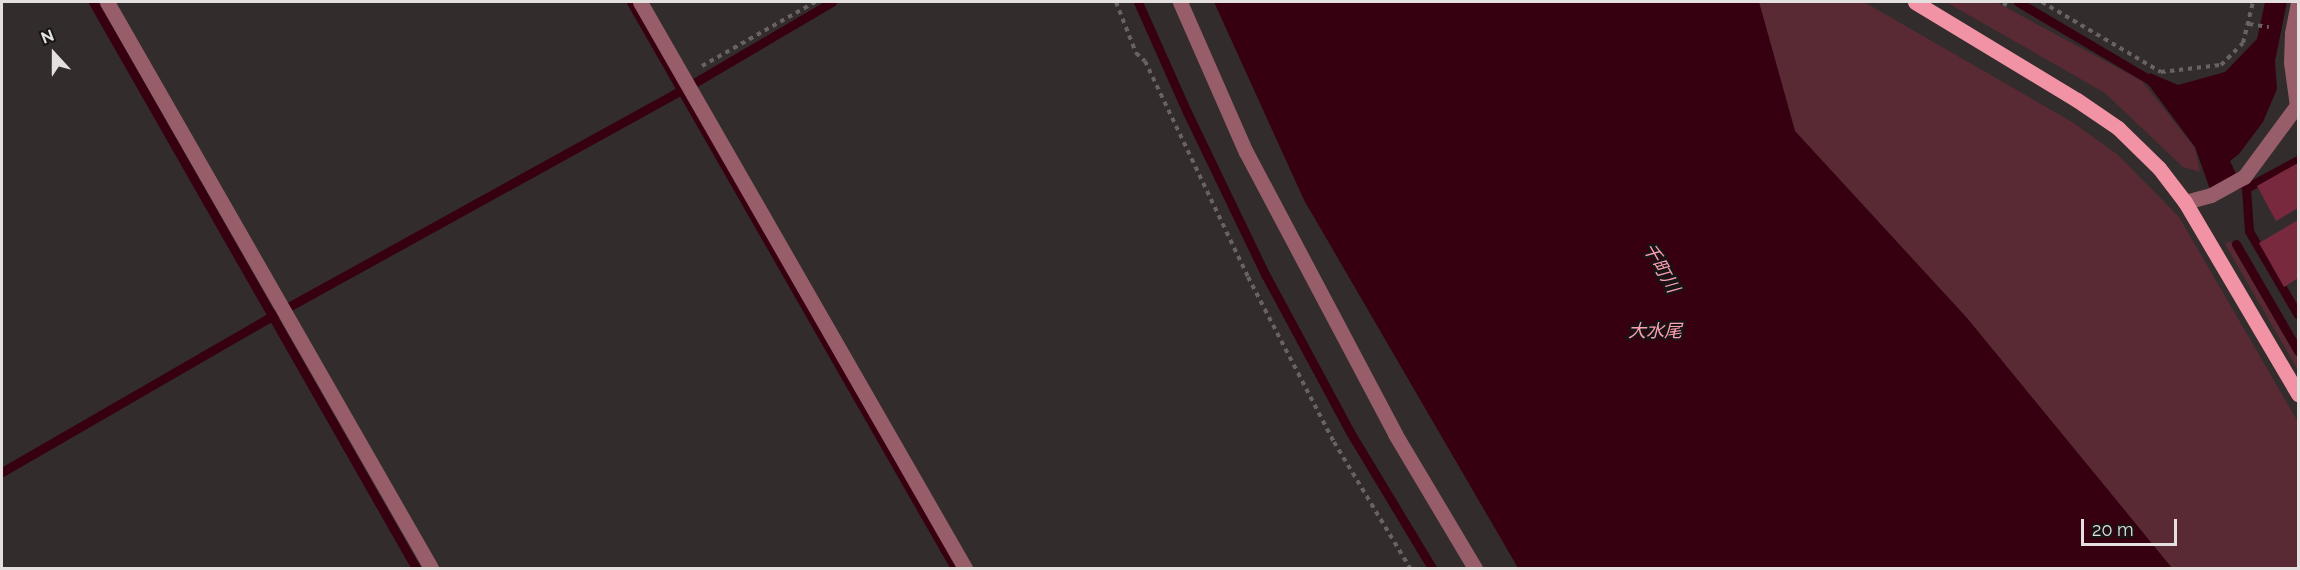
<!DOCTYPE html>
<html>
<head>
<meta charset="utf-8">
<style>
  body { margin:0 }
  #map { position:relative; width:2300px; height:570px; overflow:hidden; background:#332c2d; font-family:Raleway,"Noto Sans JP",sans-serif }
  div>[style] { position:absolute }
  .green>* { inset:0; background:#592a34 }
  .water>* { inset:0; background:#370011 }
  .stream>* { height:9px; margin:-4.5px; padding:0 4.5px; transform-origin:4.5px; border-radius:4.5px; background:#370011 }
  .building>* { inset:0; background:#79293e }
  .path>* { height:4px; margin-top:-2px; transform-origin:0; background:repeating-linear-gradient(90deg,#686263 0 4.5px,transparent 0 9px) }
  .minor>* { height:15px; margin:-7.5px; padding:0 7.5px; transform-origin:7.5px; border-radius:7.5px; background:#975d68 }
  .major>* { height:15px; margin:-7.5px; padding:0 7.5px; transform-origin:7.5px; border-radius:7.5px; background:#f292a5 }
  span { translate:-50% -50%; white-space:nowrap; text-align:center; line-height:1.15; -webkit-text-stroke:4.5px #181516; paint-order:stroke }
  .water-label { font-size:18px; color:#fe9fb1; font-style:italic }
  .frame { position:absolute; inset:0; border:3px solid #e4e0e0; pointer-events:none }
  .north { position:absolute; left:24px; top:24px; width:60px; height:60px; -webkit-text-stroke:4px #181516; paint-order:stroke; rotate:339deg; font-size:16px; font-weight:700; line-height:24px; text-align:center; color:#e4e0e0 }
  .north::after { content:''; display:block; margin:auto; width:21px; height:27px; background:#e4e0e0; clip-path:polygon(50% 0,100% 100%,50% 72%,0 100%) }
  .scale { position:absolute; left:2081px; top:519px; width:96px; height:27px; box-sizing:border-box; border:3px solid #e4e0e0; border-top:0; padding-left:8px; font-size:18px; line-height:21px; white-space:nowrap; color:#e4e0e0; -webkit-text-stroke:4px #181516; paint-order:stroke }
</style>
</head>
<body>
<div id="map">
  <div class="green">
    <i style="clip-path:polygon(1759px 2px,1864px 2px,2072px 122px,2118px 155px,2179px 217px,2298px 422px,2298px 568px,2172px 568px,1967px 318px,1795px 131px)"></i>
    <i style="clip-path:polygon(1946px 2px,1996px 2px,2142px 81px,2195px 148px,2200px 172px,2183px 167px,2105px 93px)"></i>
    <i style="clip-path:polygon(2230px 241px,2298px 357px,2298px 370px,2225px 244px)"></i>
  </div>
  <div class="water">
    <i style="clip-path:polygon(1214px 2px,1759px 2px,1795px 131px,1967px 318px,2172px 568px,1518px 568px,1304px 200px)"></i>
    <i style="clip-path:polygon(2265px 2px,2287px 2px,2275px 61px,2277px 89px,2263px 122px,2239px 154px,2230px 161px,2243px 188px,2213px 198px,2195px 147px,2145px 80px,2150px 73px,2178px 85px,2225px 72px,2257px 39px)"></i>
  </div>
  <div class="stream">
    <i style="left:93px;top:2px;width:652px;rotate:60.29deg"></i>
    <i style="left:631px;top:2px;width:652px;rotate:60.21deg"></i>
    <i style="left:1138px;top:2px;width:120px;rotate:66deg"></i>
    <i style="left:1187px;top:112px;width:180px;rotate:64.3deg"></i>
    <i style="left:1265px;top:274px;width:179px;rotate:61.7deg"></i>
    <i style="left:1350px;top:432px;width:159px;rotate:58.9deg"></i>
    <i style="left:2018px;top:2px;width:159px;rotate:30.6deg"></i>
    <i style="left:2298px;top:160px;width:59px;rotate:151.7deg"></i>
    <i style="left:2246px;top:188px;width:43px;rotate:86deg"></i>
    <i style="left:2249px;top:231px;width:97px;rotate:59.7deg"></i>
    <i style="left:2236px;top:244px;width:124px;rotate:59.9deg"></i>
    <i style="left:2px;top:472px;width:312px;rotate:-30deg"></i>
    <i style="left:272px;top:316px;width:468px;rotate:-28.9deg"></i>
    <i style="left:682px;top:90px;width:174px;rotate:-30.4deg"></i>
  </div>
  <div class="building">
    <i style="clip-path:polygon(2298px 163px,2298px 208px,2276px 221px,2257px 186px)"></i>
    <i style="clip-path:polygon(2298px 220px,2298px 278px,2284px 287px,2259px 243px)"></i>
  </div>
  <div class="path">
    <i style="left:1116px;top:2px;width:55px;rotate:68.6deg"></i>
    <i style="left:1136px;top:53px;width:12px;rotate:42deg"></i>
    <i style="left:1145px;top:61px;width:239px;rotate:64.5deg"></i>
    <i style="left:1248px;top:277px;width:186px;rotate:62.5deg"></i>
    <i style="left:1334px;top:442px;width:147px;rotate:58.9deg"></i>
    <i style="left:2042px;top:2px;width:138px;rotate:30.5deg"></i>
    <i style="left:2161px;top:72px;width:60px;rotate:-6.7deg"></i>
    <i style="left:2221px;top:65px;width:31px;rotate:-45deg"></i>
    <i style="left:2243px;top:43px;width:42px;rotate:-76.3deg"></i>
    <i style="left:2004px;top:6px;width:4px;rotate:-63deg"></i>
    <i style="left:2249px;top:24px;width:20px;rotate:9deg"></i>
    <i style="left:702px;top:66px;width:130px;rotate:-29.5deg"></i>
  </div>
  <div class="minor">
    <i style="left:107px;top:2px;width:652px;rotate:60.21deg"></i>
    <i style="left:640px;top:2px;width:653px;rotate:60.14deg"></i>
    <i style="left:1180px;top:2px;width:164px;rotate:66.3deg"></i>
    <i style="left:1246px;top:152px;width:319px;rotate:62.1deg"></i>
    <i style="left:1395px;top:434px;width:156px;rotate:59.2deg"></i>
    <i style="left:2297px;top:106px;width:44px;rotate:-97.8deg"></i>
    <i style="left:2291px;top:62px;width:29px;rotate:-88deg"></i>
    <i style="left:2292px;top:33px;width:32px;rotate:-79deg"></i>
    <i style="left:2185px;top:202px;width:27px;rotate:-15deg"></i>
    <i style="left:2211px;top:195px;width:38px;rotate:-29deg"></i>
    <i style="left:2244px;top:177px;width:91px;rotate:-53.5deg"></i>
  </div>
  <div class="major">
    <i style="left:1915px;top:2px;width:189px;rotate:31.2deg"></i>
    <i style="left:2077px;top:100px;width:50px;rotate:34.3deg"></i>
    <i style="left:2118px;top:128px;width:57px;rotate:44.3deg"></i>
    <i style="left:2159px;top:168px;width:43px;rotate:52.6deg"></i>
    <i style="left:2185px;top:202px;width:223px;rotate:59.5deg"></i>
  </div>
  <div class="water-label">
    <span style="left:1661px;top:268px;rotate:60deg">千町川</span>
    <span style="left:1655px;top:331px">大水尾</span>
  </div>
  <div class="frame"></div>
  <div class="north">N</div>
  <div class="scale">20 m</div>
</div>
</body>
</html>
